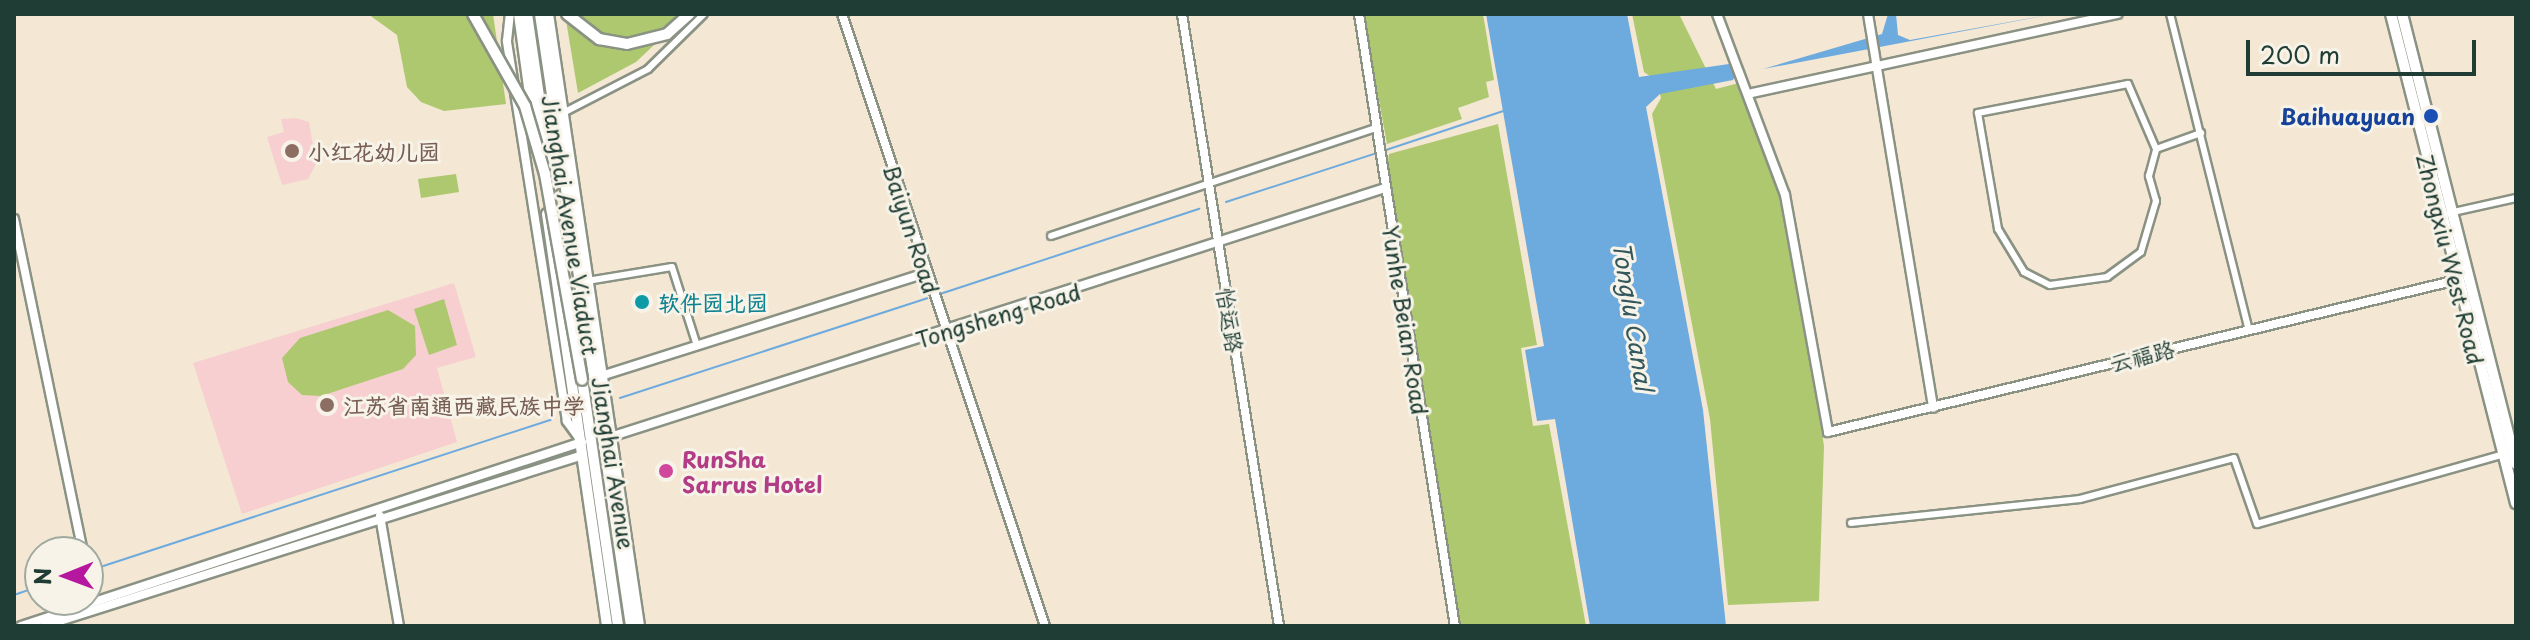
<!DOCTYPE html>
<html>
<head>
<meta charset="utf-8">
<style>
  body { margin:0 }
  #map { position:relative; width:2530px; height:640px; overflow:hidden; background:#f4e7d3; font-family:"Playpen Sans","LXGW WenKai TC",sans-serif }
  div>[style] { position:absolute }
  .built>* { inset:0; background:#f7cfd1 }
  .green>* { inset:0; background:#adc86e }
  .water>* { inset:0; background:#6daade }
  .stream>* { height:2px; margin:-1px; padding:0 1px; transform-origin:1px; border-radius:1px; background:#6daade }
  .roads { filter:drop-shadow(2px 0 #8a9284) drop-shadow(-2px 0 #8a9284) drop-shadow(0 2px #8a9284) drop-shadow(0 -2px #8a9284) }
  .minor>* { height:6px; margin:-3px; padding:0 3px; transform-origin:3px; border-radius:3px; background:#fff }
  .tertiary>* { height:8px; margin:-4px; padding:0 4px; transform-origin:4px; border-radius:4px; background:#fff }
  .primary>* { height:10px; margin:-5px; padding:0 5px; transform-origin:5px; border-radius:5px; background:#fff }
  .trunk>* { height:10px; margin:-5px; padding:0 5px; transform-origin:5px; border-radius:5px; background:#fff }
  .bridges { filter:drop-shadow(2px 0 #8a9284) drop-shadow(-2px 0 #8a9284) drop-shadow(0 2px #8a9284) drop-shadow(0 -2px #8a9284) }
  .trunk-bridge>* { height:10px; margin:-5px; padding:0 5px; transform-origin:5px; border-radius:5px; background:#fff }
  .dots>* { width:22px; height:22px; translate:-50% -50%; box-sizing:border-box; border:4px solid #f7f3e8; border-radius:50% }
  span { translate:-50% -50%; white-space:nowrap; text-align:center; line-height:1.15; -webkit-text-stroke:6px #f7f3e8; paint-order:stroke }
  .transit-label { font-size:22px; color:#164399; font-weight:700 }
  .right { translate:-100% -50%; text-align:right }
  .education-label { font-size:22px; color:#785e54; font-weight:700 }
  .left { translate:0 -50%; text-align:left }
  .street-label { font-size:22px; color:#1f3d34 }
  .culture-label { font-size:22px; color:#0d838f; font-weight:700 }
  .hotel-label { font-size:22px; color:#b23c85; font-weight:700 }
  .water-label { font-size:24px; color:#32585e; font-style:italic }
  .frame { position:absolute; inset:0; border:16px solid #1f3d34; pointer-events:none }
  .north { position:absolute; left:24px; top:536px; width:80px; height:80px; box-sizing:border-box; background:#f7f3e8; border:2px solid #a1aaa0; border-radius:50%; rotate:269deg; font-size:22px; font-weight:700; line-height:32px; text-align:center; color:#1f3d34 }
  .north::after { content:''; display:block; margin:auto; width:28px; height:36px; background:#b5179e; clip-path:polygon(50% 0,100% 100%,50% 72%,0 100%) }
  .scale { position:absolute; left:2246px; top:40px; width:230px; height:36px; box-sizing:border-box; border:4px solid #1f3d34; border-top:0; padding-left:10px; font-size:24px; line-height:28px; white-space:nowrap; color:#1f3d34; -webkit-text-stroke:6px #f7f3e8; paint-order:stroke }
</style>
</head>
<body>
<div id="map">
  <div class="built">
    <i style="clip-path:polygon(296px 118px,309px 122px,316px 164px,308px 179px,282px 185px,267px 137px,284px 132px,281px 119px)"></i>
    <i style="clip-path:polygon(454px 283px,476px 357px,437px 368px,457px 442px,242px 514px,193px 363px)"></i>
  </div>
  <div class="green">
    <i style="clip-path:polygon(368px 14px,493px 14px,506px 104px,444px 111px,421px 102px,407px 87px,397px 35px)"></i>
    <i style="clip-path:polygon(565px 14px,687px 14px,636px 62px,578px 93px)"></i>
    <i style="clip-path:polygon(1363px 14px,1483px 14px,1494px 80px,1486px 82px,1489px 97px,1458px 108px,1462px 119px,1387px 144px)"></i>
    <i style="clip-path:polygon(1632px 14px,1679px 14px,1716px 89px,1739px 83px,1787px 208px,1824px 446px,1819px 601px,1728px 605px,1710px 419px,1652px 114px,1661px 98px,1656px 80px,1644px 72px)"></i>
    <i style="clip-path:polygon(1498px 124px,1537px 345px,1521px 348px,1533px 426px,1549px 424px,1586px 626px,1460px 626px,1387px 170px,1389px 154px)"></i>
    <i style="clip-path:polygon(456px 174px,459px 192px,421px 198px,418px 179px)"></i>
    <i style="clip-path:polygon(444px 299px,457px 345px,429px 355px,414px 309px)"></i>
    <i style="clip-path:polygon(388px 310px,415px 326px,416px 355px,403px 369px,321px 396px,302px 395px,288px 382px,282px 358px,300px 338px)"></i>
  </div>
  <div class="water">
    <i style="clip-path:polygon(1486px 14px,1627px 14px,1639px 77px,1729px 64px,1737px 71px,1733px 80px,1660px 94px,1646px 107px,1703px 410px,1726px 626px,1590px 626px,1555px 419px,1537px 421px,1525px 350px,1544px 346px)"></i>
    <i style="clip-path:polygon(1888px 14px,1896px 14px,1898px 35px,1910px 40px,2054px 14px,1763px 69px,1882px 34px)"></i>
  </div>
  <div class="stream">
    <i style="left:1383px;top:151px;width:126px;rotate:-18.4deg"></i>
    <i style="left:1226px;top:202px;width:159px;rotate:-18deg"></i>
    <i style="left:940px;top:294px;width:273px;rotate:-18.2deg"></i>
    <i style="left:620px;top:398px;width:323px;rotate:-18deg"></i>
    <i style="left:88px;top:571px;width:487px;rotate:-18.1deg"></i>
    <i style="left:14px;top:595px;width:28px;rotate:-19deg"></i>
  </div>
  <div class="roads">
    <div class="minor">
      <i style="left:2170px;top:14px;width:326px;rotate:76deg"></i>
      <i style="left:561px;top:114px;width:98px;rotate:-27.3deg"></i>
      <i style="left:648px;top:69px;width:78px;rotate:-44.5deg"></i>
      <i style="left:2156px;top:149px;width:71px;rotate:-113.3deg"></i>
      <i style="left:2128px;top:84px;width:153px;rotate:169.1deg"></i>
      <i style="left:1978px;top:113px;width:118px;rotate:80.2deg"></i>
      <i style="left:1998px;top:229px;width:50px;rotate:58.8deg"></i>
      <i style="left:2024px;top:272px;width:29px;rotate:27deg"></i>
      <i style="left:2050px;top:285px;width:58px;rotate:-8deg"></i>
      <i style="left:2107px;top:277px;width:42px;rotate:-36.3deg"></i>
      <i style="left:2141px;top:252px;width:53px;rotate:-73.6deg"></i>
      <i style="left:2156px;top:201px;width:26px;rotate:-106deg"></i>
      <i style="left:2149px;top:176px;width:28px;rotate:-75deg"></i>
      <i style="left:2156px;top:149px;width:48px;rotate:-19.6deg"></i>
      <i style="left:2449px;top:213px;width:69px;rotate:-12.6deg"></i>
      <i style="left:1051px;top:236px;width:342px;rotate:-18.4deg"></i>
      <i style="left:587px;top:281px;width:86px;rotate:-9.4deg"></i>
      <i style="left:672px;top:267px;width:83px;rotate:72.4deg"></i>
      <i style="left:1851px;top:523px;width:230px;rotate:-6deg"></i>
      <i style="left:2080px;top:499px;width:159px;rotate:-14.9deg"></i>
      <i style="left:2234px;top:458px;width:70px;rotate:70.8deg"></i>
      <i style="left:2257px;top:524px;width:258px;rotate:-15.8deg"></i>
    </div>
    <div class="tertiary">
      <i style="left:842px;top:14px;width:645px;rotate:71.65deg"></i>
      <i style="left:1182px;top:14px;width:620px;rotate:80.99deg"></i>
      <i style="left:1359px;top:14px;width:619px;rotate:81.09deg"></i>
      <i style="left:1717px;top:14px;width:193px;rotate:69.4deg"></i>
      <i style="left:1785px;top:195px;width:241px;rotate:79.7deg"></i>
      <i style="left:1828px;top:432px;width:647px;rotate:-13.59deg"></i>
      <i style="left:1868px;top:14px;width:399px;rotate:80.6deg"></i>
      <i style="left:1752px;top:93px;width:374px;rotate:-12.2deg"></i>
      <i style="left:14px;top:219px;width:340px;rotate:78.3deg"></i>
      <i style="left:601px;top:376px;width:341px;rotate:-17.6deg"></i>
      <i style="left:610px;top:437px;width:814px;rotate:-17.81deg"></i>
      <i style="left:380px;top:516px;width:112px;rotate:80.2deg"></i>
      <i style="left:88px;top:576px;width:11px;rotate:90deg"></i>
      <i style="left:21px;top:626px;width:590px;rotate:-18.16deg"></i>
      <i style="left:582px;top:442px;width:26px;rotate:-126deg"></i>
      <i style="left:567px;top:421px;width:385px;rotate:-99deg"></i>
      <i style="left:507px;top:41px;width:27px;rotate:-84deg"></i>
      <i style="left:44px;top:626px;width:565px;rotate:-17.6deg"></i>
    </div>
    <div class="primary">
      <i style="left:519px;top:14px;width:110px;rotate:82.2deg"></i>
      <i style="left:548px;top:14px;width:619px;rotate:81.54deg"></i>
      <i style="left:2391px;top:14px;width:505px;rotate:75.66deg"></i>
      <i style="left:2402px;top:14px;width:464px;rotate:75.8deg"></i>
      <i style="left:547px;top:214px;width:416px;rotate:81.7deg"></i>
    </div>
    <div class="trunk">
      <i style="left:527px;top:14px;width:174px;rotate:81.7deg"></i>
      <i style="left:540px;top:14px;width:619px;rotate:81.54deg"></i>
      <i style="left:567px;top:14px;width:41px;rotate:38deg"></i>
      <i style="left:599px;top:39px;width:28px;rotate:10deg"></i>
      <i style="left:627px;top:44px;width:41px;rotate:-14deg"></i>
      <i style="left:667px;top:34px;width:30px;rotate:-42deg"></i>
      <i style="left:581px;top:372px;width:257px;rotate:81.7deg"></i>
    </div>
  </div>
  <div class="bridges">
    <div class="trunk-bridge">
      <i style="left:473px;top:14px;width:106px;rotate:60.5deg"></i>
      <i style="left:525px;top:106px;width:71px;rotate:73.6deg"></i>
      <i style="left:545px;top:174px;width:209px;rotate:79.8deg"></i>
    </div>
  </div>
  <div class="dots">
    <i style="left:2431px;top:116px;background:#1a4fb4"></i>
    <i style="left:292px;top:151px;background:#8d6e63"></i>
    <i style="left:642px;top:302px;background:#0f9aa8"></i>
    <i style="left:327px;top:405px;background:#8d6e63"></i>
    <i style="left:666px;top:471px;background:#d1479c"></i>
  </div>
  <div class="transit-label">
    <span class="right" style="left:2415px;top:116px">Baihuayuan</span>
  </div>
  <div class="education-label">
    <span class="left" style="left:308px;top:151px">小红花幼儿园</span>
    <span class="left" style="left:343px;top:405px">江苏省南通西藏民族中学</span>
  </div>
  <div class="street-label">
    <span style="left:571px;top:225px;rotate:81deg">Jianghai Avenue Viaduct</span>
    <span style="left:912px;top:229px;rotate:72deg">Baiyun Road</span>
    <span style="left:2451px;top:259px;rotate:76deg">Zhongxiu West Road</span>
    <span style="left:998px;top:315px;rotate:-17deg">Tongsheng Road</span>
    <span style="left:1231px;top:320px;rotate:81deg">怡运路</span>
    <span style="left:1406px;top:320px;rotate:81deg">Yunhe Beian Road</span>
    <span style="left:2142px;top:355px;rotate:-14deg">云福路</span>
    <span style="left:614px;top:463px;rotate:81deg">Jianghai Avenue</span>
  </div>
  <div class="culture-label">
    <span class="left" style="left:658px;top:302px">软件园北园</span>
  </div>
  <div class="hotel-label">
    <span class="left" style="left:682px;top:471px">RunSha<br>Sarrus Hotel</span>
  </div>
  <div class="water-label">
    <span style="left:1633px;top:316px;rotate:81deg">Tonglu Canal</span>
  </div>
  <div class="frame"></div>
  <div class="north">N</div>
  <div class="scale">200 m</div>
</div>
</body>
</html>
